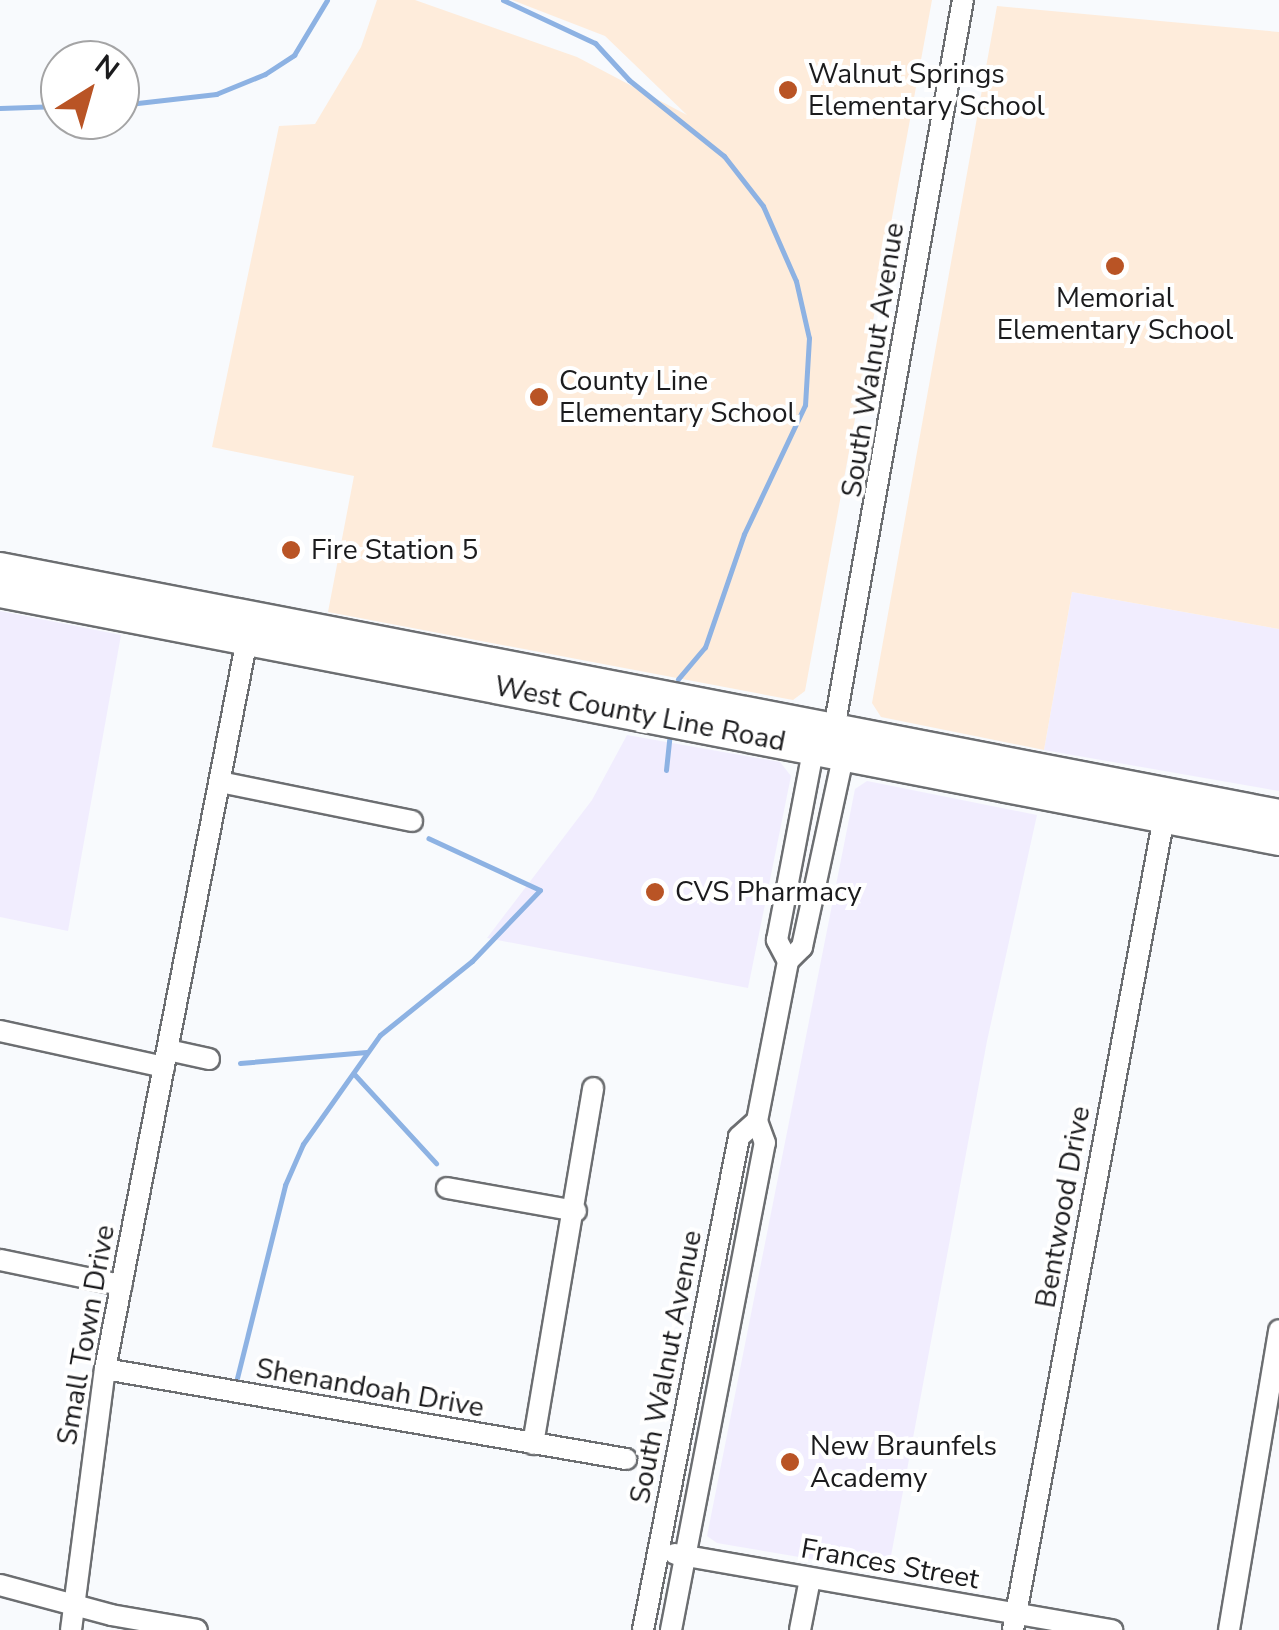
<!DOCTYPE html>
<html>
<head>
<meta charset="utf-8">
<style>
  body { margin:0 }
  #map { position:relative; width:1279px; height:1630px; overflow:hidden; background:#f8fafd; font-family:"Nunito Sans",sans-serif }
  div>[style] { position:absolute }
  .commercial>* { inset:0; background:#f1edfe }
  .education>* { inset:0; background:#feecdb }
  .stream>* { height:5px; margin:-2.5px; padding:0 2.5px; transform-origin:2.5px; border-radius:2.5px; background:#8db2e3 }
  .roads { filter:drop-shadow(2px 0 #6c6e71) drop-shadow(-2px 0 #6c6e71) drop-shadow(0 2px #6c6e71) drop-shadow(0 -2px #6c6e71) }
  .minor>* { height:20px; margin:-10px; padding:0 10px; transform-origin:10px; border-radius:10px; background:#fff }
  .major>* { height:28px; margin:-14px; padding:0 14px; transform-origin:14px; border-radius:14px; background:#fff }
  .dots>* { width:28px; height:28px; translate:-50% -50%; box-sizing:border-box; border:5px solid #fff; border-radius:50% }
  span { translate:-50% -50%; white-space:nowrap; text-align:center; line-height:1.15; -webkit-text-stroke:8px #fff; paint-order:stroke }
  .poi-label { font-size:28px; color:#1b1b1d }
  .left { translate:0 -50%; text-align:left }
  .street-label { font-size:28px; color:#1b1b1d }
  .north { position:absolute; left:40px; top:40px; width:100px; height:100px; box-sizing:border-box; background:#fff; border:2px solid #a4a4a5; border-radius:50%; rotate:37deg; font-size:28px; font-weight:700; line-height:40px; text-align:center; color:#1b1b1d }
  .north::after { content:''; display:block; margin:auto; width:35px; height:45px; background:#b95425; clip-path:polygon(50% 0,100% 100%,50% 72%,0 100%) }
</style>
</head>
<body>
<div id="map">
  <div class="commercial">
    <i style="clip-path:polygon(1072px 592px,1279px 629px,1279px 791px,1044px 750px)"></i>
    <i style="clip-path:polygon(0 611px,121px 635px,68px 931px,0 917px)"></i>
    <i style="clip-path:polygon(627px 735px,780px 762px,791px 776px,748px 988px,487px 938px,592px 800px)"></i>
    <i style="clip-path:polygon(867px 781px,1037px 815px,987px 1041px,888px 1572px,717px 1543px,707px 1536px,855px 789px)"></i>
  </div>
  <div class="education">
    <i style="clip-path:polygon(377px 0,415px 0,577px 57px,687px 115px,605px 36px,512px 0,932px 0,805px 691px,793px 700px,328px 612px,354px 476px,212px 447px,279px 126px,315px 124px,361px 47px)"></i>
    <i style="clip-path:polygon(997px 6px,1279px 32px,1279px 629px,1072px 592px,1044px 750px,881px 717px,872px 703px)"></i>
  </div>
  <div class="stream">
    <i style="left:503px;top:0;width:102px;rotate:25.1deg"></i>
    <i style="left:595px;top:43px;width:50px;rotate:47.4deg"></i>
    <i style="left:629px;top:80px;width:122px;rotate:38.7deg"></i>
    <i style="left:724px;top:156px;width:63px;rotate:52deg"></i>
    <i style="left:763px;top:206px;width:82px;rotate:66.3deg"></i>
    <i style="left:796px;top:281px;width:58px;rotate:77.2deg"></i>
    <i style="left:809px;top:338px;width:67px;rotate:93.4deg"></i>
    <i style="left:805px;top:405px;width:143px;rotate:115.3deg"></i>
    <i style="left:744px;top:534px;width:120px;rotate:109deg"></i>
    <i style="left:705px;top:647px;width:42px;rotate:130.2deg"></i>
    <i style="left:120px;top:105px;width:97px;rotate:-6.5deg"></i>
    <i style="left:216px;top:94px;width:53px;rotate:-22.2deg"></i>
    <i style="left:265px;top:74px;width:35px;rotate:-33deg"></i>
    <i style="left:294px;top:55px;width:64px;rotate:-59deg"></i>
    <i style="left:0;top:108px;width:60px;rotate:-1.9deg"></i>
    <i style="left:666px;top:770px;width:31px;rotate:-84deg"></i>
    <i style="left:240px;top:1063px;width:127px;rotate:-5deg"></i>
    <i style="left:355px;top:1075px;width:120px;rotate:47.4deg"></i>
    <i style="left:237px;top:1378px;width:199px;rotate:-76deg"></i>
    <i style="left:285px;top:1185px;width:45px;rotate:-66.3deg"></i>
    <i style="left:303px;top:1144px;width:133px;rotate:-54.8deg"></i>
    <i style="left:380px;top:1035px;width:118px;rotate:-38.8deg"></i>
    <i style="left:472px;top:961px;width:98px;rotate:-46.2deg"></i>
    <i style="left:540px;top:890px;width:123px;rotate:-155.1deg"></i>
  </div>
  <div class="roads">
    <div class="minor">
      <i style="left:220px;top:782px;width:196px;rotate:11.5deg"></i>
      <i style="left:788px;top:961px;width:24px;rotate:-118deg"></i>
      <i style="left:777px;top:940px;width:197px;rotate:-79.2deg"></i>
      <i style="left:814px;top:746px;width:9px;rotate:-41deg"></i>
      <i style="left:0;top:1031px;width:168px;rotate:12.4deg"></i>
      <i style="left:168px;top:1050px;width:42px;rotate:12.4deg"></i>
      <i style="left:447px;top:1188px;width:131px;rotate:10.1deg"></i>
      <i style="left:0;top:1260px;width:124px;rotate:11.7deg"></i>
      <i style="left:105px;top:1369px;width:529px;rotate:9.8deg"></i>
      <i style="left:533px;top:1444px;width:361px;rotate:-80.4deg"></i>
      <i style="left:675px;top:1554px;width:444px;rotate:9.9deg"></i>
      <i style="left:0;top:1585px;width:115px;rotate:15.1deg"></i>
      <i style="left:111px;top:1615px;width:87px;rotate:9.9deg"></i>
      <i style="left:71px;top:1630px;width:263px;rotate:-82.6deg"></i>
      <i style="left:105px;top:1369px;width:754px;rotate:-78.99deg"></i>
      <i style="left:643px;top:1630px;width:502px;rotate:-78.98deg"></i>
      <i style="left:739px;top:1137px;width:24px;rotate:-42deg"></i>
      <i style="left:671px;top:1630px;width:496px;rotate:-79.1deg"></i>
      <i style="left:765px;top:1143px;width:23px;rotate:-110deg"></i>
      <i style="left:757px;top:1121px;width:163px;rotate:-79deg"></i>
      <i style="left:788px;top:961px;width:20px;rotate:-45deg"></i>
      <i style="left:802px;top:947px;width:199px;rotate:-77.8deg"></i>
      <i style="left:844px;top:752px;width:25px;rotate:-113deg"></i>
      <i style="left:834px;top:729px;width:740px;rotate:-79.97deg"></i>
      <i style="left:800px;top:1630px;width:52px;rotate:-78.9deg"></i>
      <i style="left:1013px;top:1630px;width:838px;rotate:-79.48deg"></i>
      <i style="left:1229px;top:1630px;width:304px;rotate:-80.5deg"></i>
    </div>
    <div class="major">
      <i style="left:0;top:567px;width:1303px;rotate:10.93deg"></i>
      <i style="left:0;top:593px;width:1303px;rotate:10.97deg"></i>
    </div>
  </div>
  <div class="dots">
    <i style="left:788px;top:90px;background:#b95425"></i>
    <i style="left:1115px;top:266px;background:#b95425"></i>
    <i style="left:539px;top:397px;background:#b95425"></i>
    <i style="left:291px;top:550px;background:#b95425"></i>
    <i style="left:655px;top:892px;background:#b95425"></i>
    <i style="left:790px;top:1462px;background:#b95425"></i>
  </div>
  <div class="poi-label">
    <span class="left" style="left:808px;top:90px">Walnut Springs<br>Elementary School</span>
    <span style="left:1115px;top:314px">Memorial<br>Elementary School</span>
    <span class="left" style="left:559px;top:397px">County Line<br>Elementary School</span>
    <span class="left" style="left:311px;top:550px">Fire Station 5</span>
    <span class="left" style="left:675px;top:892px">CVS Pharmacy</span>
    <span class="left" style="left:810px;top:1462px">New Braunfels<br>Academy</span>
  </div>
  <div class="street-label">
    <span style="left:873px;top:360px;rotate:-81deg">South Walnut Avenue</span>
    <span style="left:640px;top:714px;rotate:11deg">West County Line Road</span>
    <span style="left:1063px;top:1207px;rotate:-80deg">Bentwood Drive</span>
    <span style="left:86px;top:1335px;rotate:-80deg">Small Town Drive</span>
    <span style="left:666px;top:1367px;rotate:-79deg">South Walnut Avenue</span>
    <span style="left:370px;top:1388px;rotate:10deg">Shenandoah Drive</span>
    <span style="left:890px;top:1564px;rotate:10deg">Frances Street</span>
  </div>
  <div class="north">N</div>
</div>
</body>
</html>
